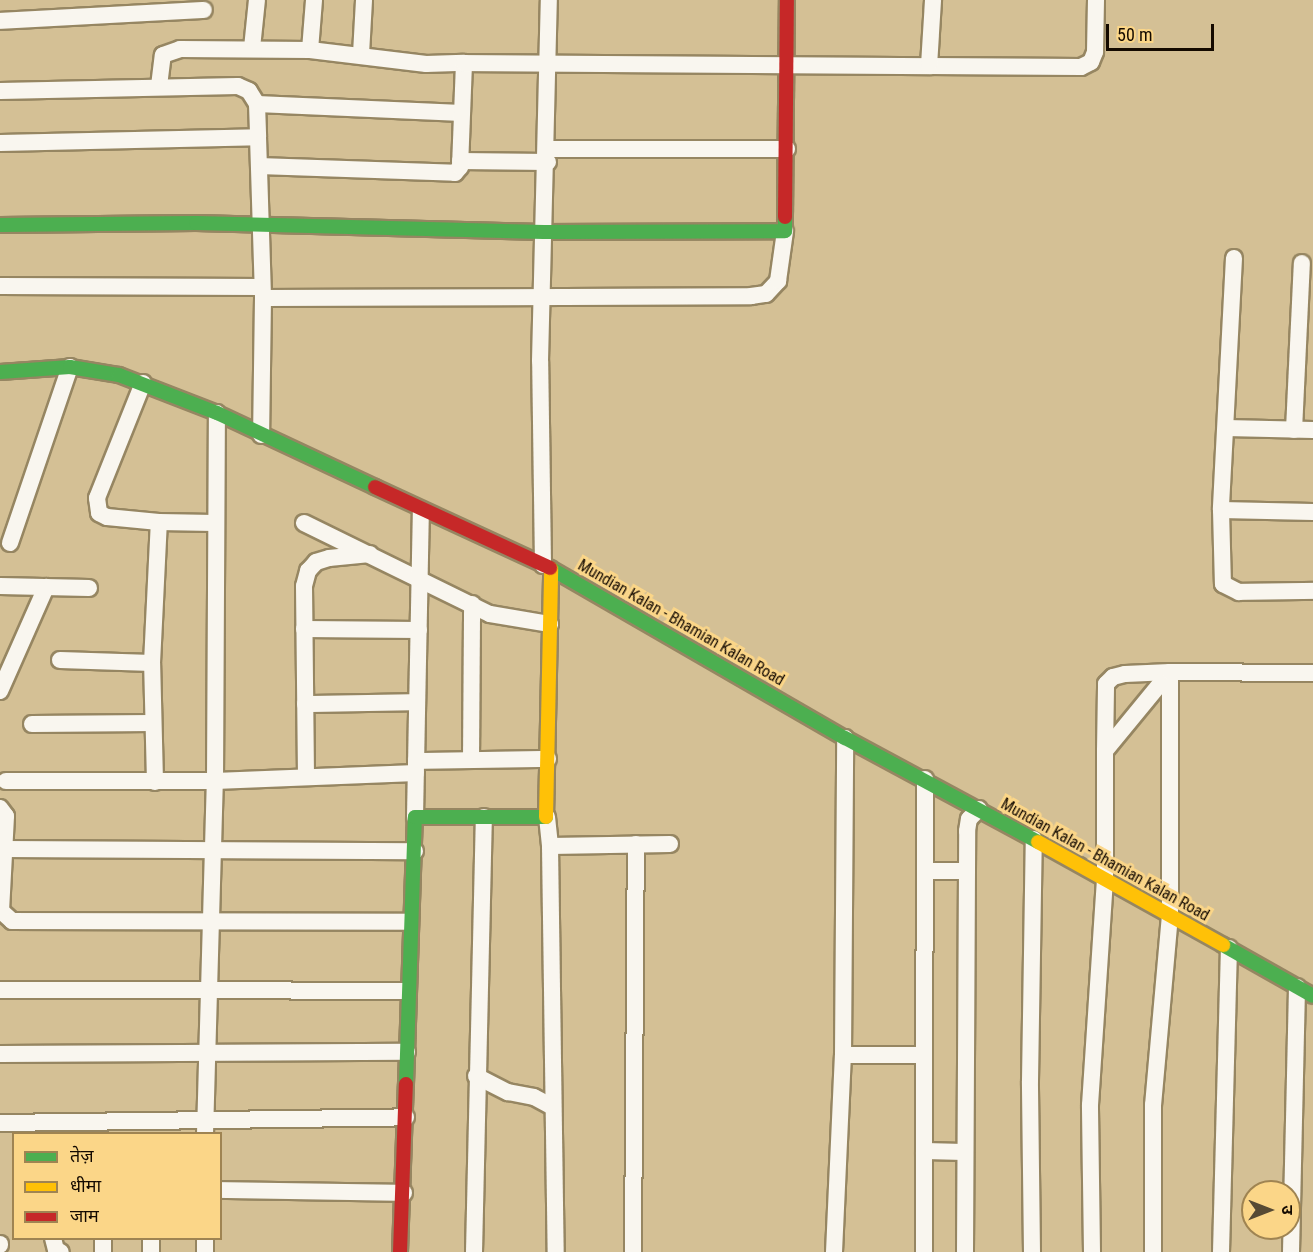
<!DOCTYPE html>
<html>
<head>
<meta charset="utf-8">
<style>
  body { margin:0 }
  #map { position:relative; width:1313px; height:1252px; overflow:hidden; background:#d4c095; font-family:"Roboto Condensed","Noto Sans Devanagari",sans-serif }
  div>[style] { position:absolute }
  .roads { filter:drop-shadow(2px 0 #968662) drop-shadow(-2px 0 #968662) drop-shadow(0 2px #968662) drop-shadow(0 -2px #968662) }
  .street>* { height:16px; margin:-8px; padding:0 8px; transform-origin:8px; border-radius:8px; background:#f9f6ef }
  .fast>* { height:14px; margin:-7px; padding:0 7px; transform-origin:7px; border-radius:7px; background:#4caf50 }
  .slow>* { height:14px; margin:-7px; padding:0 7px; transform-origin:7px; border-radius:7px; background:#ffc107 }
  .jam>* { height:14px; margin:-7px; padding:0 7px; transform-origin:7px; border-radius:7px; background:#c62828 }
  span { translate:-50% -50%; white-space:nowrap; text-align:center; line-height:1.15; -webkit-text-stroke:6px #fbd688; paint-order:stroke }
  .street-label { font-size:16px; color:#140a00 }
  .legend { position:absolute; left:12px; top:1132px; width:210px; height:108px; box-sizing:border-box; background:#fbd688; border:2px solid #9f8452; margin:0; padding:8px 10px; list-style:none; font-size:18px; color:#140a00 }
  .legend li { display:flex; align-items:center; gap:12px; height:30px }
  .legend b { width:30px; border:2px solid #9f8452 }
  .north { position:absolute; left:1241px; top:1180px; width:60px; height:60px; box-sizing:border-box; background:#fbd688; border:2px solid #9f8452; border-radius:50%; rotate:90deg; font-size:16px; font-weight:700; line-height:24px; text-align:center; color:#140a00 }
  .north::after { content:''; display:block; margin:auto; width:21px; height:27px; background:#574a34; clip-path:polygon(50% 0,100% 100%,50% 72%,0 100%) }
  .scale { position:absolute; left:1106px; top:24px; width:108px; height:27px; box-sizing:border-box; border:3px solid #140a00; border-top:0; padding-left:8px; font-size:18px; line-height:21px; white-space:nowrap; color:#140a00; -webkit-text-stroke:4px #fbd688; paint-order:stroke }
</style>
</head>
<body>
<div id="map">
  <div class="roads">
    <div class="street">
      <i style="left:0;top:21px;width:204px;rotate:-3.1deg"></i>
      <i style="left:252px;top:48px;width:48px;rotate:-84.1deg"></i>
      <i style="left:310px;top:50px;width:50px;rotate:-85.4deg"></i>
      <i style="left:361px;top:54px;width:54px;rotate:-86.8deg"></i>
      <i style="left:929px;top:66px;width:152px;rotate:0.4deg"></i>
      <i style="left:1081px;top:67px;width:11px;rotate:-27deg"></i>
      <i style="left:1091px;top:62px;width:11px;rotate:-68deg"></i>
      <i style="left:1095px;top:52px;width:52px;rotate:-88.9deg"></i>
      <i style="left:159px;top:86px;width:31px;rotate:-83deg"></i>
      <i style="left:163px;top:55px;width:18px;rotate:-19deg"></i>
      <i style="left:180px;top:49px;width:130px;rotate:0.4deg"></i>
      <i style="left:310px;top:50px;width:117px;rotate:6.9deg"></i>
      <i style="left:426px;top:64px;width:38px;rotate:-2deg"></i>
      <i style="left:0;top:91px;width:238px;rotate:-1.2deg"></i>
      <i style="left:238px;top:86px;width:12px;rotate:24deg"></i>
      <i style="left:249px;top:91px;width:15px;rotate:58deg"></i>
      <i style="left:257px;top:104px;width:33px;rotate:88deg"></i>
      <i style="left:257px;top:104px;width:205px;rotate:2.5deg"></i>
      <i style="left:0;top:143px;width:258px;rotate:-1.3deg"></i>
      <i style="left:258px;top:137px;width:161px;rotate:88.2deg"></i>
      <i style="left:263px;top:298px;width:137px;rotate:90.8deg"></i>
      <i style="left:547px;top:149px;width:240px"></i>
      <i style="left:460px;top:161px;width:88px;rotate:0.7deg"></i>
      <i style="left:259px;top:166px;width:196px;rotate:2deg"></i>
      <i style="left:455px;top:173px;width:8px;rotate:-50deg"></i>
      <i style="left:460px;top:167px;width:104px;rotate:-87.8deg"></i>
      <i style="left:464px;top:63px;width:465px;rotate:0.4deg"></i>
      <i style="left:929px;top:66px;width:66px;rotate:-86.5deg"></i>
      <i style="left:1234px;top:258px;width:252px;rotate:93deg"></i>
      <i style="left:1221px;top:510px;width:74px;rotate:88.5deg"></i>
      <i style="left:1223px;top:584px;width:18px;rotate:27deg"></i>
      <i style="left:1239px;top:592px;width:74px;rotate:-0.8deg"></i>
      <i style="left:0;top:286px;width:262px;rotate:0.2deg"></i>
      <i style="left:263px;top:298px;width:488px;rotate:-0.2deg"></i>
      <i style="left:751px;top:296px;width:15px;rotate:-8deg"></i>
      <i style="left:766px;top:294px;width:18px;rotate:-47deg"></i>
      <i style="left:778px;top:281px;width:50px;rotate:-82deg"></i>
      <i style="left:143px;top:383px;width:124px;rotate:111.8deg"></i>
      <i style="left:97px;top:498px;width:15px;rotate:82deg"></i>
      <i style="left:99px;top:513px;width:9px;rotate:27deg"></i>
      <i style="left:107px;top:517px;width:52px;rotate:5.5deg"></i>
      <i style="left:159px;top:522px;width:55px;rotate:1deg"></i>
      <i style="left:1226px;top:428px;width:87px;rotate:1.3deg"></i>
      <i style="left:1294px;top:430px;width:167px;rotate:-87.3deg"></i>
      <i style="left:1221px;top:510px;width:92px;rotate:1.2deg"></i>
      <i style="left:304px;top:523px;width:207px;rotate:26.1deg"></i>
      <i style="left:490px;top:614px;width:61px;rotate:9.5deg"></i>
      <i style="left:10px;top:543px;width:186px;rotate:-71.2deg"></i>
      <i style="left:543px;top:565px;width:204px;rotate:-90.8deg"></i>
      <i style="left:540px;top:361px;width:361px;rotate:-88.6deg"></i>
      <i style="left:0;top:586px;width:89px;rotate:1.3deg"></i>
      <i style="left:304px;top:629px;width:115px;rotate:0.5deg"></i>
      <i style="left:60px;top:660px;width:92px;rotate:1.9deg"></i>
      <i style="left:0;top:691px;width:114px;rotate:-66.1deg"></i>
      <i style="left:305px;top:704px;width:112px;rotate:-1deg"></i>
      <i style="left:32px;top:724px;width:120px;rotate:-0.5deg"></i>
      <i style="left:1105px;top:751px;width:67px;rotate:-89.1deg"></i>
      <i style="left:1106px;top:684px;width:10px;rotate:-45deg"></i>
      <i style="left:1113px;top:677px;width:12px;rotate:-14deg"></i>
      <i style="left:1125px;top:674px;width:45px;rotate:-2.5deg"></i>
      <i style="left:1170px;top:672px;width:243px;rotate:90deg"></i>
      <i style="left:1170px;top:915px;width:191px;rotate:95.1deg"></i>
      <i style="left:1153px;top:1105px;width:147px;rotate:90deg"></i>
      <i style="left:471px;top:760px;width:156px;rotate:-89.6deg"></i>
      <i style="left:416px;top:761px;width:132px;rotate:-0.9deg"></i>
      <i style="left:306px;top:777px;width:191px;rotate:-90.6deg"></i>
      <i style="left:304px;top:586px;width:16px;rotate:-75deg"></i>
      <i style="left:308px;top:571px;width:12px;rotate:-48deg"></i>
      <i style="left:316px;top:562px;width:14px;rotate:-17deg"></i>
      <i style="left:329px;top:558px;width:41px;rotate:-5.6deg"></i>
      <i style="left:6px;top:781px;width:209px"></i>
      <i style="left:215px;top:781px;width:201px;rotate:-2.3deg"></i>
      <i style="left:155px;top:782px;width:119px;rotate:-91.4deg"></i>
      <i style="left:152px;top:663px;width:141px;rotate:-87.2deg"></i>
      <i style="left:0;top:808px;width:10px;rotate:53deg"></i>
      <i style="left:6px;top:816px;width:95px;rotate:93deg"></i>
      <i style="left:1px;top:911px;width:15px;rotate:42deg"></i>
      <i style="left:12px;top:921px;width:398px;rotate:0.1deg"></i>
      <i style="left:415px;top:817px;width:306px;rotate:-88.9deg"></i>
      <i style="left:547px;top:817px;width:29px;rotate:84deg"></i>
      <i style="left:550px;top:846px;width:120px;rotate:-1deg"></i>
      <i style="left:550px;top:846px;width:406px;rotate:89.2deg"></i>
      <i style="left:4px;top:849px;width:411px;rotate:0.3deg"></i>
      <i style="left:925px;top:871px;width:42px"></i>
      <i style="left:0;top:990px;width:408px;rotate:0.1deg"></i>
      <i style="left:0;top:1054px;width:407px;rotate:-0.3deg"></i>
      <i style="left:843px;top:1055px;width:81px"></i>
      <i style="left:476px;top:1076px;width:36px;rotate:27deg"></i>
      <i style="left:508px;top:1092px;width:26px;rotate:11deg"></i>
      <i style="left:534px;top:1097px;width:21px;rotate:28deg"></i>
      <i style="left:0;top:1123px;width:406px;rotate:-0.8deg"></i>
      <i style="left:205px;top:1134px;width:353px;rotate:-88.4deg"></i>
      <i style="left:215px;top:781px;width:368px;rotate:-89.7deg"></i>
      <i style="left:924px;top:1151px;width:41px;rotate:1.4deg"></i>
      <i style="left:220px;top:1190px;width:184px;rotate:0.9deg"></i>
      <i style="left:53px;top:1238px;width:12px;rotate:76deg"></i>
      <i style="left:56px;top:1250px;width:5px;rotate:22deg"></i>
      <i style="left:103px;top:1238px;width:14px;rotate:90deg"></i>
      <i style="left:151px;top:1238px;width:14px;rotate:90deg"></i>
      <i style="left:205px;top:1238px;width:14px;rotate:90deg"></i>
      <i style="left:0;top:1244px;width:1px;rotate:90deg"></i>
      <i style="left:474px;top:1252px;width:435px;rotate:-88.7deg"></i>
      <i style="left:633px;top:1252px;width:408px;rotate:-89.6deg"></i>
      <i style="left:834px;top:1252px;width:197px;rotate:-87.4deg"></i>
      <i style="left:843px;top:1055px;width:317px;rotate:-89.6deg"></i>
      <i style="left:924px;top:1252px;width:473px;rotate:-89.9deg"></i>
      <i style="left:965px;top:1252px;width:421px;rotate:-89.7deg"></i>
      <i style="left:967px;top:831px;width:12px;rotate:-81deg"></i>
      <i style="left:969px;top:819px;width:14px;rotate:-45deg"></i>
      <i style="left:1032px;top:1252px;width:171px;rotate:-90.7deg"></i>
      <i style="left:1030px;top:1081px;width:242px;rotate:-89.1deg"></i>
      <i style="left:1092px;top:1252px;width:147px;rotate:-90.8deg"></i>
      <i style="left:1090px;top:1105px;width:227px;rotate:-86.2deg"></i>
      <i style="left:1105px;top:878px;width:127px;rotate:-90deg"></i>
      <i style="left:1105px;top:751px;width:102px;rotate:-50.6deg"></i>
      <i style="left:1170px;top:672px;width:143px;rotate:0.4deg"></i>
      <i style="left:1221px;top:1252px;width:304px;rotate:-88.5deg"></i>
      <i style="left:1291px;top:1252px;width:265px;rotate:-88.7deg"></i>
    </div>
    <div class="fast">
      <i style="left:0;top:225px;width:196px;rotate:-0.6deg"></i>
      <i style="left:196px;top:223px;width:348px;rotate:1.5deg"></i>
      <i style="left:544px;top:232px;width:241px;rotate:-0.2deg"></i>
      <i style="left:785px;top:231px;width:14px;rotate:-90deg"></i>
      <i style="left:0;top:372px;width:70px;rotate:-4.1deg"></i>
      <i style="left:70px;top:367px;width:50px;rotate:9.3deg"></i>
      <i style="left:119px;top:375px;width:105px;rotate:21.2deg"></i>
      <i style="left:217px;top:413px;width:174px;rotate:25.1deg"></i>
      <i style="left:550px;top:568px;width:340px;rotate:30deg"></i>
      <i style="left:845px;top:738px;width:219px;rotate:28.3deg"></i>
      <i style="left:1223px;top:945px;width:103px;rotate:29.5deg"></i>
      <i style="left:406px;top:1084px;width:267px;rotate:-88.1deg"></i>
      <i style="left:415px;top:817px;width:131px"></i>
    </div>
    <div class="slow">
      <i style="left:546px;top:817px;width:248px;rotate:-88.8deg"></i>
      <i style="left:1038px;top:842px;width:212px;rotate:29.1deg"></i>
    </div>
    <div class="jam">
      <i style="left:785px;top:217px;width:217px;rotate:-89.5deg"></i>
      <i style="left:375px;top:487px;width:193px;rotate:24.8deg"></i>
      <i style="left:400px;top:1252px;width:168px;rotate:-88deg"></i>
    </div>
  </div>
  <div class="street-label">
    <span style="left:681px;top:623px;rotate:30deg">Mundian Kalan - Bhamian Kalan Road</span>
    <span style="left:1105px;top:860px;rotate:29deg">Mundian Kalan - Bhamian Kalan Road</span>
  </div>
  <ul class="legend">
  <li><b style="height:8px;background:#4caf50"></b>तेज़</li>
  <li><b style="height:8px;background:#ffc107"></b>धीमा</li>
  <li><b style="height:8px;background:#c62828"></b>जाम</li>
  </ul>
  <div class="north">उ</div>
  <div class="scale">50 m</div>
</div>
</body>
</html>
